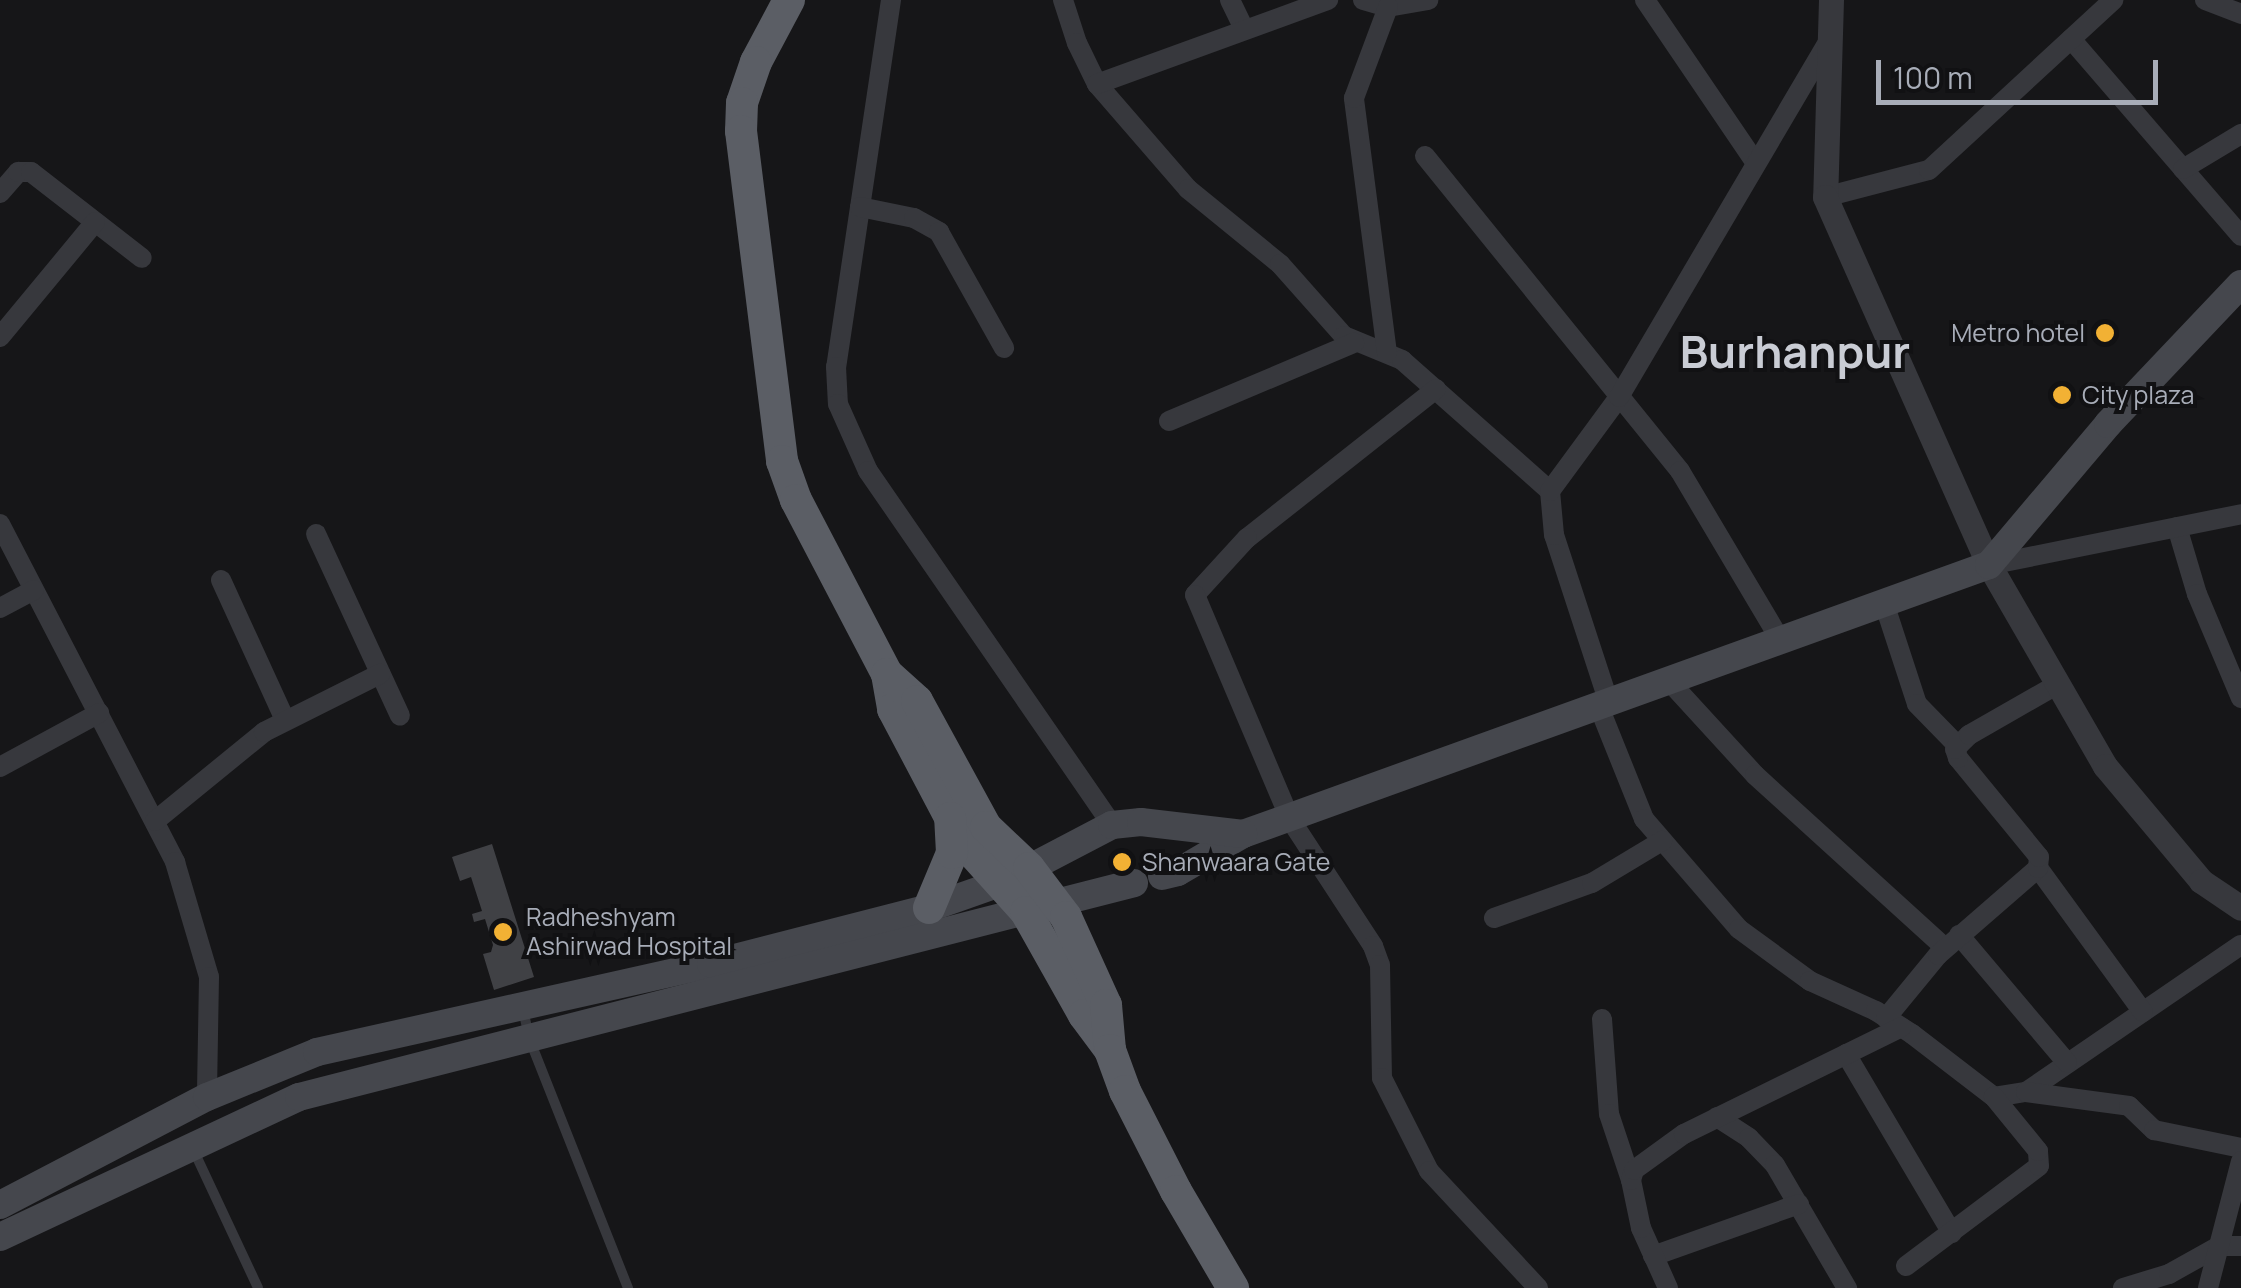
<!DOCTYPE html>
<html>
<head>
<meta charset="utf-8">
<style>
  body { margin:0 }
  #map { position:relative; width:2241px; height:1288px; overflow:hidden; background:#161618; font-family:Manrope,sans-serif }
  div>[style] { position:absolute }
  .building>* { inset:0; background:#404145 }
  .service>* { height:10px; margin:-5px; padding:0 5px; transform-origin:5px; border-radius:5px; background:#37383d }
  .minor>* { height:20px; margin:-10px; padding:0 10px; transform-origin:10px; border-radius:10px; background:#37383d }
  .tertiary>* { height:25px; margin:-12.5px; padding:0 12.5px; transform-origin:12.5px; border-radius:12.5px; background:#37383d }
  .secondary>* { height:28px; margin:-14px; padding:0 14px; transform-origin:14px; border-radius:14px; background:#45474d }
  .trunk>* { height:32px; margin:-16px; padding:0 16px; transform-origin:16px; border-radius:16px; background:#5b5e65 }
  .dots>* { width:28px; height:28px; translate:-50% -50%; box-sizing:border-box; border:5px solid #111113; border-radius:50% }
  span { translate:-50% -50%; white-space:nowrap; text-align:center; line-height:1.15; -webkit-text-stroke:8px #111113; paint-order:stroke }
  .poi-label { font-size:25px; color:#a8adb8 }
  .right { translate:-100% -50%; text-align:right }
  .left { translate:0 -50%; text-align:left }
  .town-label { font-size:45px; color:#c9ccd4; font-weight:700 }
  .scale { position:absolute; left:1876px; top:60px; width:282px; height:45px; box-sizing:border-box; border:5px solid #a8adb8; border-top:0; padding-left:12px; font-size:30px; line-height:35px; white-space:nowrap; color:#a8adb8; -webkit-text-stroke:8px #111113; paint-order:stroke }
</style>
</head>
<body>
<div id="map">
  <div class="building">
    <i style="clip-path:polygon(492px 844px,534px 977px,494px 990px,483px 954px,491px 952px,493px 945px,485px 919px,474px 922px,472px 914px,482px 911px,471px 877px,460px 881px,452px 857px)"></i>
  </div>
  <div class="service">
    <i style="left:523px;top:1009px;width:30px;rotate:78deg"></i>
    <i style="left:529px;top:1038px;width:269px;rotate:68.4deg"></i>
    <i style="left:193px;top:1149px;width:153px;rotate:64.9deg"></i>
  </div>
  <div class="minor">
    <i style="left:891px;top:0;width:371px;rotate:98.5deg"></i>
    <i style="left:836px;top:367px;width:37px;rotate:87deg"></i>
    <i style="left:838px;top:404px;width:73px;rotate:65.9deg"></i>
    <i style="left:868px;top:471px;width:430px;rotate:55.4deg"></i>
    <i style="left:1063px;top:0;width:45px;rotate:72deg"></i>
    <i style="left:1077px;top:43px;width:46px;rotate:64deg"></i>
    <i style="left:1097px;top:84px;width:139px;rotate:49.1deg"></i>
    <i style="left:1188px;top:189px;width:119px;rotate:39.2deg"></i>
    <i style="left:1280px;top:264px;width:96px;rotate:48.4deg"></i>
    <i style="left:1344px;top:336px;width:63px;rotate:22.5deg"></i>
    <i style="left:1402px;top:360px;width:198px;rotate:41.5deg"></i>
    <i style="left:1230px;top:0;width:32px;rotate:64deg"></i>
    <i style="left:1363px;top:0;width:26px;rotate:16deg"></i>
    <i style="left:1388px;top:7px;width:41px;rotate:-9.9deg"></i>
    <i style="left:1645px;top:0;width:196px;rotate:55.8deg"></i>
    <i style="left:2205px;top:0;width:39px;rotate:21deg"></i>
    <i style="left:2071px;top:39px;width:260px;rotate:49.2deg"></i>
    <i style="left:1097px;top:84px;width:246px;rotate:-20deg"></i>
    <i style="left:1425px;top:156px;width:405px;rotate:51deg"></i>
    <i style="left:1680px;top:471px;width:198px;rotate:59.3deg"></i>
    <i style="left:2183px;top:169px;width:68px;rotate:-31.1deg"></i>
    <i style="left:0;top:193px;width:28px;rotate:-49deg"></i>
    <i style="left:18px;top:172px;width:13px"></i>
    <i style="left:31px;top:172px;width:140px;rotate:37.8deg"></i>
    <i style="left:1825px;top:197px;width:107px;rotate:-14.6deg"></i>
    <i style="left:1929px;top:170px;width:251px;rotate:-42.7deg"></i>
    <i style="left:860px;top:207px;width:55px;rotate:11.5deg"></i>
    <i style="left:914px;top:218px;width:29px;rotate:29deg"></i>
    <i style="left:939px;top:232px;width:133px;rotate:60.7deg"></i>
    <i style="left:0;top:337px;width:149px;rotate:-50.4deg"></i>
    <i style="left:1387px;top:353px;width:257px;rotate:-97.4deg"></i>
    <i style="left:1354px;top:98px;width:97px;rotate:-69.5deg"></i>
    <i style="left:1436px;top:389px;width:241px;rotate:141.7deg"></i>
    <i style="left:1247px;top:538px;width:77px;rotate:132.4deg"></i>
    <i style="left:1195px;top:595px;width:243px;rotate:67deg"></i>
    <i style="left:1290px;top:819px;width:152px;rotate:56.8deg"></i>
    <i style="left:1373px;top:946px;width:20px;rotate:70deg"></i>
    <i style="left:1380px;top:965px;width:113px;rotate:89deg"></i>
    <i style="left:1382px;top:1078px;width:104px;rotate:63.2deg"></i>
    <i style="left:1429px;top:1171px;width:160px;rotate:47deg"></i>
    <i style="left:1169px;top:421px;width:201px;rotate:-22.9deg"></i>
    <i style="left:0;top:524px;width:381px;rotate:62.6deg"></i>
    <i style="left:175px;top:862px;width:120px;rotate:73.5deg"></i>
    <i style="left:209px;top:977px;width:120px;rotate:91deg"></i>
    <i style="left:2177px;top:527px;width:70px;rotate:73.4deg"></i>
    <i style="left:2197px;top:594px;width:113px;rotate:67.1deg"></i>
    <i style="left:316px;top:534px;width:200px;rotate:65.2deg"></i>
    <i style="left:1989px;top:565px;width:257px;rotate:-11.4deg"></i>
    <i style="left:221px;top:580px;width:154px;rotate:65.4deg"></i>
    <i style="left:1884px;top:603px;width:106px;rotate:71.9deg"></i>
    <i style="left:1917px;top:704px;width:59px;rotate:45.7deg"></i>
    <i style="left:0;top:608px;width:38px;rotate:-28deg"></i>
    <i style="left:1669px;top:681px;width:127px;rotate:47.5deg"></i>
    <i style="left:1755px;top:775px;width:257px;rotate:42.3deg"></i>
    <i style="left:1609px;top:703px;width:177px;rotate:-108.1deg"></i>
    <i style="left:1554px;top:535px;width:44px;rotate:-95.2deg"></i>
    <i style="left:1550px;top:491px;width:117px;rotate:-53.7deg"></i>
    <i style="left:1619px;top:397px;width:413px;rotate:-59.5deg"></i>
    <i style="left:1599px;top:707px;width:121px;rotate:68.1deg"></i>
    <i style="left:1644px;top:819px;width:145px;rotate:49.2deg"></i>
    <i style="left:1739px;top:929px;width:88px;rotate:36.2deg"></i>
    <i style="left:1810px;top:981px;width:72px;rotate:24.4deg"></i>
    <i style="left:1876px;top:1011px;width:43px;rotate:32.6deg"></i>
    <i style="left:1912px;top:1034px;width:103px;rotate:37.5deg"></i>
    <i style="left:1994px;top:1097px;width:32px;rotate:-9deg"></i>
    <i style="left:2026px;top:1092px;width:260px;rotate:-34.4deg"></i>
    <i style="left:0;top:767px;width:113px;rotate:-28.6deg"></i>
    <i style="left:155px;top:821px;width:141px;rotate:-39.2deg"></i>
    <i style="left:264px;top:732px;width:130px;rotate:-26.6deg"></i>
    <i style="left:2038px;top:868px;width:178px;rotate:53.9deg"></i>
    <i style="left:1494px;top:918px;width:104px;rotate:-19.7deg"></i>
    <i style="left:1592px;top:883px;width:82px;rotate:-31deg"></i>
    <i style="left:1959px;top:935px;width:167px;rotate:49.8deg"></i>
    <i style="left:1886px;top:1018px;width:82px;rotate:-50.5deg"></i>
    <i style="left:1938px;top:955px;width:133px;rotate:-41deg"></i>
    <i style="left:2038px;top:868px;width:11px;rotate:-85deg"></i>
    <i style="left:2039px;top:857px;width:128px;rotate:-129.3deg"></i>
    <i style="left:1958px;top:758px;width:9px;rotate:-108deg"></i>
    <i style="left:1955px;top:749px;width:20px;rotate:-45deg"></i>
    <i style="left:1969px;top:735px;width:103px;rotate:-29.8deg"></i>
    <i style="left:1602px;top:1019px;width:95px;rotate:85.8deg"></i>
    <i style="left:1609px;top:1114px;width:70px;rotate:71.6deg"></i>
    <i style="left:1846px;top:1054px;width:208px;rotate:59.4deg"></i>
    <i style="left:2026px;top:1092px;width:104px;rotate:7.7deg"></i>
    <i style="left:2129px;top:1106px;width:35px;rotate:44deg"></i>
    <i style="left:2154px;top:1130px;width:89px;rotate:11.7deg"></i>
    <i style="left:1717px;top:1117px;width:38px;rotate:33deg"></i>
    <i style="left:1749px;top:1138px;width:37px;rotate:46deg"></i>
    <i style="left:1775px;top:1165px;width:143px;rotate:59.7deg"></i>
    <i style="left:1653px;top:1256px;width:155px;rotate:-19.6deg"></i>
    <i style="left:1906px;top:1266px;width:166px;rotate:-36.9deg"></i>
    <i style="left:2039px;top:1166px;width:15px;rotate:-94deg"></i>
    <i style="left:2038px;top:1151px;width:70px;rotate:-129.2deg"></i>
    <i style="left:1668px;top:1288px;width:66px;rotate:-114.2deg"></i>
    <i style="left:1641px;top:1228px;width:49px;rotate:-101.8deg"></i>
    <i style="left:1631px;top:1180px;width:10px;rotate:-73deg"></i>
    <i style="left:1634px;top:1170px;width:62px;rotate:-35.8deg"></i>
    <i style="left:1684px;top:1134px;width:242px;rotate:-26.2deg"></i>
    <i style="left:2123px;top:1288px;width:48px;rotate:-16.9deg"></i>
    <i style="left:2169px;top:1274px;width:57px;rotate:-29.2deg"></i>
    <i style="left:2219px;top:1246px;width:22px"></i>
    <i style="left:2208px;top:1288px;width:131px;rotate:-75.4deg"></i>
  </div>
  <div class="tertiary">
    <i style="left:1831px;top:0;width:197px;rotate:91.7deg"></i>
    <i style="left:1825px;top:197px;width:403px;rotate:66deg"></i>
    <i style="left:1989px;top:565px;width:232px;rotate:60deg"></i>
    <i style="left:2105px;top:766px;width:150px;rotate:50.1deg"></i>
    <i style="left:2201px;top:881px;width:48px;rotate:34deg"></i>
  </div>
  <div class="secondary">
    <i style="left:1162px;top:876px;width:16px;rotate:-14deg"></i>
    <i style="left:1178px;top:872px;width:75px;rotate:-30.3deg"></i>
    <i style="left:1243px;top:834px;width:793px;rotate:-19.83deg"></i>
    <i style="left:1989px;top:565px;width:185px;rotate:-49.8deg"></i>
    <i style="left:2108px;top:424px;width:193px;rotate:-46.5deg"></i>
    <i style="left:0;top:1205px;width:233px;rotate:-27.6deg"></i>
    <i style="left:207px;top:1097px;width:119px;rotate:-22.2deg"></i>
    <i style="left:317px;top:1052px;width:404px;rotate:-12.6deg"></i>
    <i style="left:711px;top:964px;width:225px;rotate:-14.4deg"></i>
    <i style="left:929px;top:908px;width:78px;rotate:-19.4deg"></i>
    <i style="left:1003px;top:882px;width:123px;rotate:-27.6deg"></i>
    <i style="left:1112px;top:825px;width:29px;rotate:-6deg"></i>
    <i style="left:1141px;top:822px;width:103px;rotate:6.7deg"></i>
    <i style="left:0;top:1237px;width:330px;rotate:-25.1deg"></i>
    <i style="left:299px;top:1097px;width:862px;rotate:-14.37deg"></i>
  </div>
  <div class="trunk">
    <i style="left:789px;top:0;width:70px;rotate:118deg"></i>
    <i style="left:756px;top:62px;width:43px;rotate:108.9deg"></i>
    <i style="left:742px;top:103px;width:28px;rotate:92deg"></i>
    <i style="left:741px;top:131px;width:333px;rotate:82.9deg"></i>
    <i style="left:782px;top:461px;width:41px;rotate:70.3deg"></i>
    <i style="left:796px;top:500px;width:196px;rotate:62.4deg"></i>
    <i style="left:887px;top:674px;width:36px;rotate:80deg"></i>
    <i style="left:893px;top:709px;width:150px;rotate:62.2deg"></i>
    <i style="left:963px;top:842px;width:94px;rotate:48deg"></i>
    <i style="left:1026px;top:912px;width:118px;rotate:60.6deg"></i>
    <i style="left:1084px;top:1015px;width:44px;rotate:53.4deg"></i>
    <i style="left:887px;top:674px;width:40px;rotate:42deg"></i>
    <i style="left:917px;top:701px;width:144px;rotate:61.3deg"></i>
    <i style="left:986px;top:827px;width:59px;rotate:43.6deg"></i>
    <i style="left:1029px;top:868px;width:61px;rotate:52.9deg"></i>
    <i style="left:1066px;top:917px;width:97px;rotate:65.6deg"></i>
    <i style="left:1106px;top:1005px;width:45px;rotate:84.9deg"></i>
    <i style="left:1110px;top:1050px;width:44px;rotate:69.9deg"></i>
    <i style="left:1125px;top:1091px;width:112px;rotate:63deg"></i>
    <i style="left:1176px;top:1191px;width:113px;rotate:59.6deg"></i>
    <i style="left:929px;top:908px;width:60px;rotate:-67.3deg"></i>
    <i style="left:952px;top:853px;width:35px;rotate:-93deg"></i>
  </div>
  <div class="dots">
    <i style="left:2105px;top:333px;background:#f2b134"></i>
    <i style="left:2062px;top:395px;background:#f2b134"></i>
    <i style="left:1122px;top:862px;background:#f2b134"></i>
    <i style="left:503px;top:932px;background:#f2b134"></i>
  </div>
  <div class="poi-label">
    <span class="right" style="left:2085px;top:333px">Metro hotel</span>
    <span class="left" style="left:2082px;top:395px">City plaza</span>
    <span class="left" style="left:1142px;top:862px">Shanwaara Gate</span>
    <span class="left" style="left:526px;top:932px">Radheshyam<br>Ashirwad Hospital</span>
  </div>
  <div class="town-label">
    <span style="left:1795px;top:352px">Burhanpur</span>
  </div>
  <div class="scale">100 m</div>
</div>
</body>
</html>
